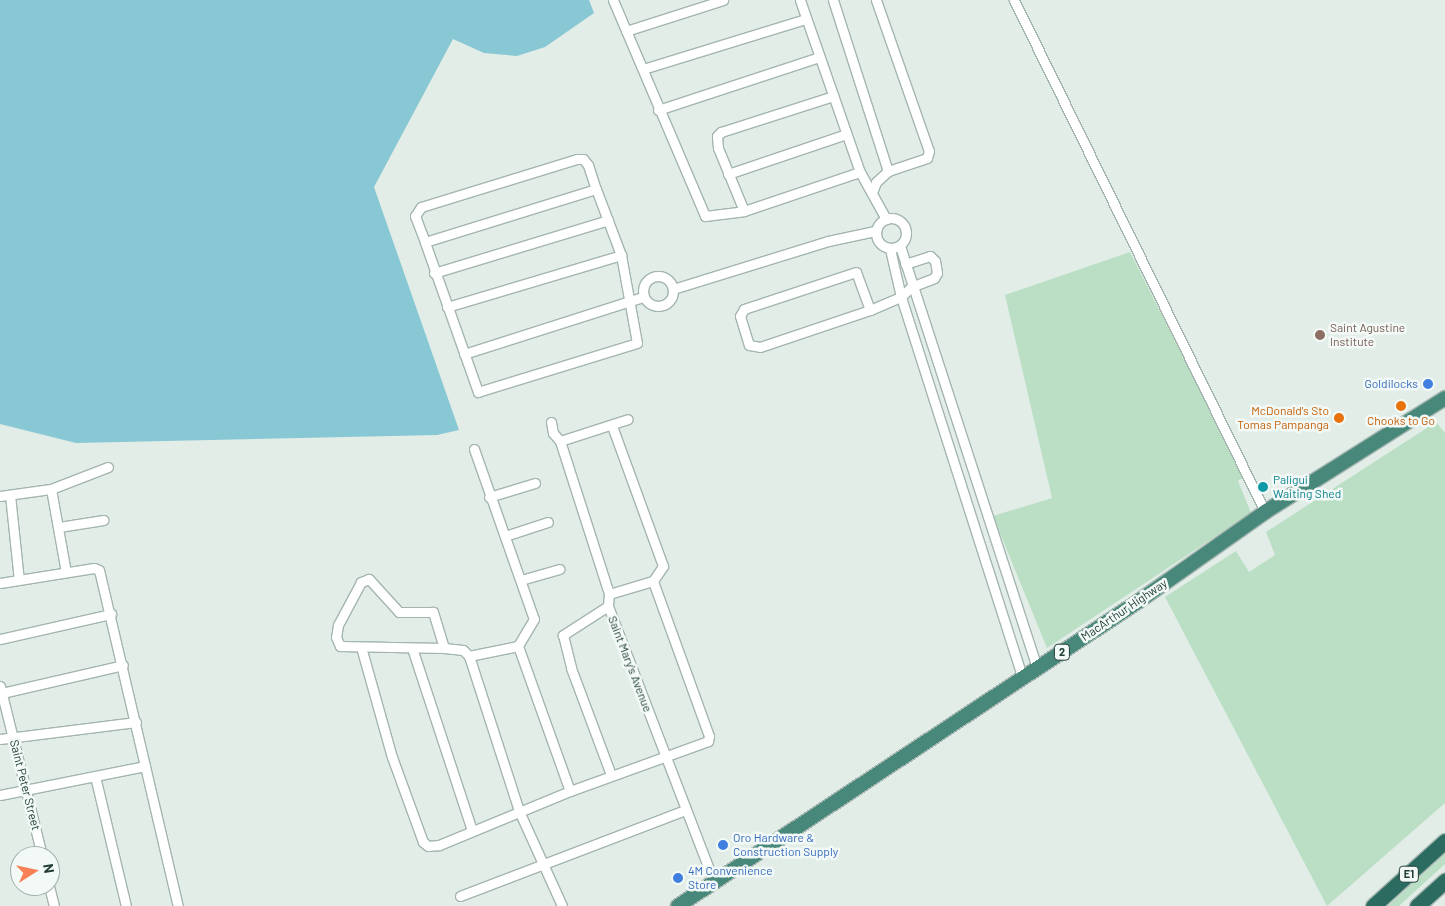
<!DOCTYPE html>
<html>
<head>
<meta charset="utf-8">
<style>
  body { margin:0 }
  #map { position:relative; width:1445px; height:906px; overflow:hidden; background:#e2ede8; font-family:Barlow,sans-serif }
  div>[style] { position:absolute }
  .green>* { inset:0; background:#badfc5 }
  .water>* { inset:0; background:#88c7d4 }
  .roads { filter:drop-shadow(1px 0 #a4b5af) drop-shadow(-1px 0 #a4b5af) drop-shadow(0 1px #a4b5af) drop-shadow(0 -1px #a4b5af) }
  .minor>* { height:9px; margin:-4.5px; padding:0 4.5px; transform-origin:4.5px; border-radius:4.5px; background:#fff }
  .minor>.ring { margin:-4.5px; padding:0; box-sizing:content-box; background:none; border:9px solid #fff; border-radius:50% }
  .trunk>* { height:14px; margin:-7px; padding:0 7px; transform-origin:7px; border-radius:7px; background:#48887a }
  .motorway>* { height:15px; margin:-7.5px; padding:0 7.5px; transform-origin:7.5px; border-radius:7.5px; background:#2c6c60 }
  .dots>* { width:14px; height:14px; translate:-50% -50%; box-sizing:border-box; border:2px solid #f3f9f6; border-radius:50% }
  span { translate:-50% -50%; white-space:nowrap; text-align:center; line-height:1.15; -webkit-text-stroke:5px #f3f9f6; paint-order:stroke }
  .shield-label span { padding:1px 4px; background:#f3f9f6; border:1px solid; border-radius:4px; -webkit-text-stroke-width:0 }
  .shield-label { font-size:11px; color:#213f37; font-weight:700 }
  .education-label { font-size:12px; color:#785e54 }
  .left { translate:0 -50%; text-align:left }
  .shop-label { font-size:12px; color:#366cbe }
  .right { translate:-100% -50%; text-align:right }
  .food-label { font-size:12px; color:#c56008 }
  .culture-label { font-size:12px; color:#0d838f }
  .street-label { font-size:12px; color:#213f37 }
  .north { position:absolute; left:10px; top:846px; width:50px; height:50px; box-sizing:border-box; background:#f3f9f6; border:1px solid #9fafaa; border-radius:50%; rotate:80deg; font-size:14px; font-weight:700; line-height:20px; text-align:center; color:#213f37 }
  .north::after { content:''; display:block; margin:auto; width:18px; height:22px; background:#f78056; clip-path:polygon(50% 0,100% 100%,50% 72%,0 100%) }
</style>
</head>
<body>
<div id="map">
  <div class="green">
    <i style="clip-path:polygon(1130px 252px,1244px 477px,1238px 481px,1251px 513px,1047px 648px,993px 516px,1052px 498px,1005px 295px)"></i>
    <i style="clip-path:polygon(1436px 422px,1445px 433px,1445px 803px,1327px 906px,1165px 597px,1236px 551px,1249px 572px,1275px 555px,1266px 532px)"></i>
    <i style="clip-path:polygon(1445px 854px,1445px 864px,1399px 906px,1388px 906px)"></i>
  </div>
  <div class="water">
    <i style="clip-path:polygon(0 0,589px 0,594px 13px,545px 47px,517px 56px,484px 53px,453px 39px,374px 187px,459px 430px,437px 435px,76px 443px,0 424px)"></i>
  </div>
  <div class="roads">
    <div class="minor">
      <i style="left:613px;top:0;width:235px;rotate:66.9deg"></i>
      <i style="left:705px;top:216px;width:39px;rotate:-7deg"></i>
      <i style="left:744px;top:211px;width:122px;rotate:-18.6deg"></i>
      <i style="left:800px;top:0;width:182px;rotate:70.8deg"></i>
      <i style="left:860px;top:172px;width:54px;rotate:61deg"></i>
      <i style="left:833px;top:0;width:180px;rotate:72.2deg"></i>
      <i style="left:888px;top:171px;width:16px;rotate:137deg"></i>
      <i style="left:876px;top:182px;width:12px;rotate:110deg"></i>
      <i style="left:876px;top:0;width:160px;rotate:70.7deg"></i>
      <i style="left:929px;top:151px;width:7px;rotate:106deg"></i>
      <i style="left:927px;top:158px;width:41px;rotate:161.6deg"></i>
      <i style="left:1014px;top:0;width:570px;rotate:63.88deg"></i>
      <i style="left:626px;top:31px;width:102px;rotate:-17.7deg"></i>
      <i style="left:643px;top:69px;width:170px;rotate:-17.1deg"></i>
      <i style="left:658px;top:110px;width:169px;rotate:-18.2deg"></i>
      <i style="left:728px;top:174px;width:125px;rotate:-18.7deg"></i>
      <i style="left:596px;top:189px;width:71px;rotate:69.3deg"></i>
      <i style="left:621px;top:255px;width:89px;rotate:79.7deg"></i>
      <i style="left:637px;top:343px;width:166px;rotate:162.9deg"></i>
      <i style="left:478px;top:392px;width:159px;rotate:-109.5deg"></i>
      <i style="left:425px;top:242px;width:179px;rotate:-17.2deg"></i>
      <i style="left:744px;top:211px;width:68px;rotate:-112.4deg"></i>
      <i style="left:718px;top:148px;width:12px;rotate:-95deg"></i>
      <i style="left:717px;top:136px;width:6px;rotate:-45deg"></i>
      <i style="left:721px;top:132px;width:118px;rotate:-17.8deg"></i>
      <i class="ring" style="left:876px;top:218px;width:21px;height:21px"></i>
      <i style="left:425px;top:242px;width:28px;rotate:-111deg"></i>
      <i style="left:415px;top:216px;width:11px;rotate:-56deg"></i>
      <i style="left:421px;top:207px;width:163px;rotate:-17.1deg"></i>
      <i style="left:577px;top:159px;width:6px"></i>
      <i style="left:583px;top:159px;width:8px;rotate:50deg"></i>
      <i style="left:588px;top:165px;width:25px;rotate:72deg"></i>
      <i style="left:900px;top:246px;width:443px;rotate:72deg"></i>
      <i style="left:890px;top:249px;width:49px;rotate:77.1deg"></i>
      <i style="left:901px;top:297px;width:399px;rotate:72.3deg"></i>
      <i style="left:434px;top:273px;width:182px;rotate:-16.9deg"></i>
      <i class="ring" style="left:643px;top:276px;width:21px;height:21px"></i>
      <i style="left:673px;top:289px;width:162px;rotate:-17.2deg"></i>
      <i style="left:828px;top:241px;width:48px;rotate:-12deg"></i>
      <i style="left:447px;top:307px;width:182px;rotate:-16.6deg"></i>
      <i style="left:870px;top:310px;width:40px;rotate:-110.2deg"></i>
      <i style="left:856px;top:272px;width:118px;rotate:161.7deg"></i>
      <i style="left:744px;top:309px;width:8px;rotate:120deg"></i>
      <i style="left:740px;top:316px;width:30px;rotate:73deg"></i>
      <i style="left:749px;top:345px;width:11px;rotate:10deg"></i>
      <i style="left:760px;top:347px;width:116px;rotate:-18.6deg"></i>
      <i style="left:870px;top:310px;width:34px;rotate:-23deg"></i>
      <i style="left:901px;top:297px;width:14px;rotate:-45deg"></i>
      <i style="left:911px;top:287px;width:25px;rotate:-21deg"></i>
      <i style="left:934px;top:278px;width:6px;rotate:-59deg"></i>
      <i style="left:937px;top:273px;width:12px;rotate:-99deg"></i>
      <i style="left:935px;top:261px;width:7px;rotate:-135deg"></i>
      <i style="left:930px;top:256px;width:26px;rotate:162deg"></i>
      <i style="left:464px;top:354px;width:188px;rotate:-17.7deg"></i>
      <i style="left:551px;top:422px;width:11px;rotate:80deg"></i>
      <i style="left:553px;top:433px;width:11px;rotate:49deg"></i>
      <i style="left:560px;top:441px;width:161px;rotate:72.2deg"></i>
      <i style="left:609px;top:594px;width:12px;rotate:95deg"></i>
      <i style="left:608px;top:606px;width:296px;rotate:69deg"></i>
      <i style="left:560px;top:441px;width:71px;rotate:-17.9deg"></i>
      <i style="left:474px;top:449px;width:180px;rotate:70.6deg"></i>
      <i style="left:534px;top:619px;width:31px;rotate:121deg"></i>
      <i style="left:518px;top:646px;width:154px;rotate:70.3deg"></i>
      <i style="left:51px;top:489px;width:84px;rotate:79.8deg"></i>
      <i style="left:10px;top:495px;width:85px;rotate:84deg"></i>
      <i style="left:0;top:496px;width:51px;rotate:-7.8deg"></i>
      <i style="left:51px;top:489px;width:61px;rotate:-21.1deg"></i>
      <i style="left:489px;top:497px;width:48px;rotate:-16.9deg"></i>
      <i style="left:59px;top:527px;width:45px;rotate:-9deg"></i>
      <i style="left:505px;top:536px;width:45px;rotate:-18deg"></i>
      <i style="left:521px;top:580px;width:40px;rotate:-16deg"></i>
      <i style="left:0;top:583px;width:95px;rotate:-9.1deg"></i>
      <i style="left:94px;top:568px;width:5px;rotate:22deg"></i>
      <i style="left:99px;top:570px;width:345px;rotate:76.8deg"></i>
      <i style="left:609px;top:594px;width:46px;rotate:-16.5deg"></i>
      <i style="left:608px;top:606px;width:54px;rotate:147.2deg"></i>
      <i style="left:563px;top:635px;width:34px;rotate:76deg"></i>
      <i style="left:571px;top:668px;width:114px;rotate:69.5deg"></i>
      <i style="left:0;top:639px;width:114px;rotate:-12.7deg"></i>
      <i style="left:361px;top:647px;width:114px;rotate:74.3deg"></i>
      <i style="left:392px;top:757px;width:90px;rotate:70deg"></i>
      <i style="left:423px;top:842px;width:6px;rotate:39deg"></i>
      <i style="left:428px;top:846px;width:11px;rotate:-5deg"></i>
      <i style="left:439px;top:845px;width:142px;rotate:-22.4deg"></i>
      <i style="left:570px;top:791px;width:147px;rotate:-19.9deg"></i>
      <i style="left:708px;top:741px;width:5px;rotate:-79deg"></i>
      <i style="left:709px;top:736px;width:165px;rotate:-109.9deg"></i>
      <i style="left:653px;top:581px;width:18px;rotate:-56deg"></i>
      <i style="left:663px;top:566px;width:149px;rotate:-110deg"></i>
      <i style="left:412px;top:648px;width:192px;rotate:71.8deg"></i>
      <i style="left:444px;top:648px;width:38px;rotate:-107deg"></i>
      <i style="left:433px;top:612px;width:34px;rotate:180deg"></i>
      <i style="left:399px;top:612px;width:45px;rotate:-132.3deg"></i>
      <i style="left:369px;top:579px;width:9px;rotate:159deg"></i>
      <i style="left:361px;top:582px;width:49px;rotate:118.1deg"></i>
      <i style="left:338px;top:625px;width:12px;rotate:99deg"></i>
      <i style="left:336px;top:637px;width:10px;rotate:66deg"></i>
      <i style="left:340px;top:646px;width:104px;rotate:1.1deg"></i>
      <i style="left:444px;top:648px;width:19px;rotate:6deg"></i>
      <i style="left:463px;top:650px;width:8px;rotate:45deg"></i>
      <i style="left:469px;top:656px;width:50px;rotate:-11.5deg"></i>
      <i style="left:469px;top:656px;width:163px;rotate:72.1deg"></i>
      <i style="left:519px;top:811px;width:104px;rotate:65.6deg"></i>
      <i style="left:0;top:686px;width:175px;rotate:76.1deg"></i>
      <i style="left:2px;top:693px;width:124px;rotate:-13deg"></i>
      <i style="left:0;top:739px;width:137px;rotate:-7.1deg"></i>
      <i style="left:95px;top:776px;width:134px;rotate:76.6deg"></i>
      <i style="left:0;top:795px;width:148px;rotate:-11.3deg"></i>
      <i style="left:49px;top:886px;width:21px;rotate:76deg"></i>
      <i style="left:460px;top:896px;width:241px;rotate:-20.9deg"></i>
    </div>
    <div class="trunk">
      <i style="left:678px;top:906px;width:553px;rotate:-33.49deg"></i>
      <i style="left:1139px;top:601px;width:154px;rotate:-35.2deg"></i>
      <i style="left:1265px;top:512px;width:213px;rotate:-32.3deg"></i>
    </div>
    <div class="motorway">
      <i style="left:1373px;top:906px;width:97px;rotate:-42.1deg"></i>
      <i style="left:1417px;top:906px;width:38px;rotate:-42deg"></i>
    </div>
  </div>
  <div class="dots">
    <i style="left:1320px;top:335px;background:#8d6e63"></i>
    <i style="left:1428px;top:384px;background:#3f7fe0"></i>
    <i style="left:1401px;top:406px;background:#e8710a"></i>
    <i style="left:1339px;top:418px;background:#e8710a"></i>
    <i style="left:1263px;top:487px;background:#0f9aa8"></i>
    <i style="left:723px;top:845px;background:#3f7fe0"></i>
    <i style="left:678px;top:878px;background:#3f7fe0"></i>
  </div>
  <div class="shield-label">
    <span style="left:1062px;top:652px">2</span>
    <span style="left:1409px;top:874px">E1</span>
  </div>
  <div class="education-label">
    <span class="left" style="left:1330px;top:335px">Saint Agustine<br>Institute</span>
  </div>
  <div class="shop-label">
    <span class="right" style="left:1418px;top:384px">Goldilocks</span>
    <span class="left" style="left:733px;top:845px">Oro Hardware &amp;<br>Construction Supply</span>
    <span class="left" style="left:688px;top:878px">4M Convenience<br>Store</span>
  </div>
  <div class="food-label">
    <span class="right" style="left:1329px;top:418px">McDonald's Sto<br>Tomas Pampanga</span>
    <span style="left:1401px;top:421px">Chooks to Go</span>
  </div>
  <div class="culture-label">
    <span class="left" style="left:1273px;top:487px">Paligui<br>Waiting Shed</span>
  </div>
  <div class="street-label">
    <span style="left:1124px;top:610px;rotate:-34deg">MacArthur Highway</span>
    <span style="left:630px;top:664px;rotate:69deg">Saint Mary's Avenue</span>
    <span style="left:25px;top:785px;rotate:76deg">Saint Peter Street</span>
  </div>
  <div class="north">N</div>
</div>
</body>
</html>
